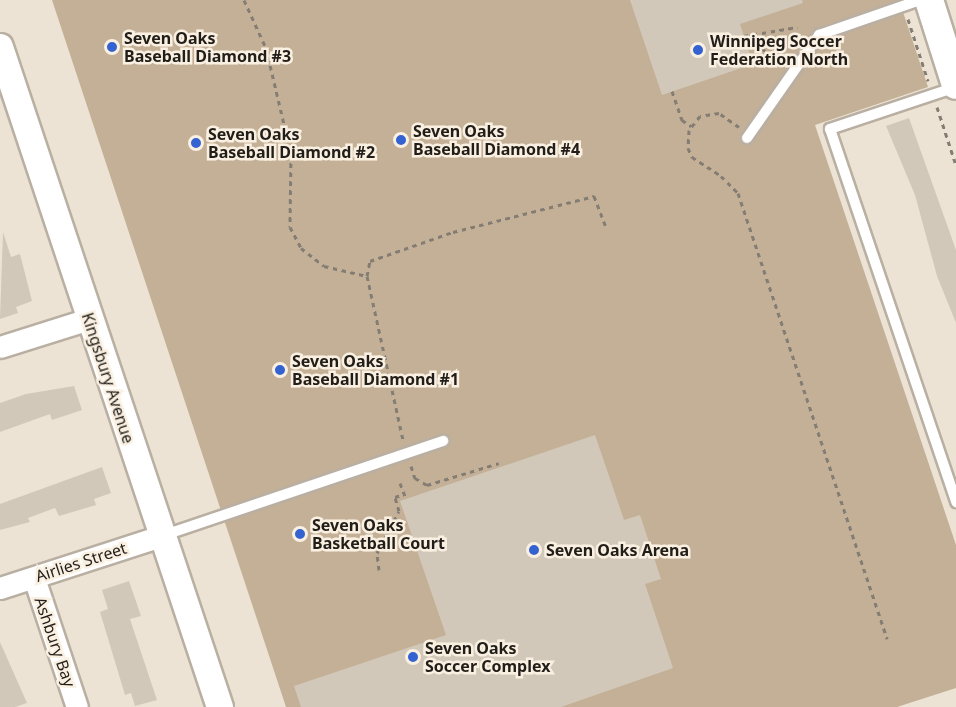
<!DOCTYPE html>
<html>
<head>
<meta charset="utf-8">
<style>
  body { margin:0 }
  #map { position:relative; width:956px; height:707px; overflow:hidden; background:#ece3d4; font-family:"Noto Sans",sans-serif }
  div>[style] { position:absolute }
  .green>* { inset:0; background:#c3b096 }
  .building>* { inset:0; background:#d2c8ba }
  .path>* { height:3px; margin-top:-1.5px; transform-origin:0; background:repeating-linear-gradient(90deg,#847d74 0 4.5px,transparent 0 9px) }
  .roads { filter:drop-shadow(2px 0 #b9afa2) drop-shadow(-2px 0 #b9afa2) drop-shadow(0 2px #b9afa2) drop-shadow(0 -2px #b9afa2) }
  .service>* { height:10px; margin:-5px; padding:0 5px; transform-origin:5px; border-radius:5px; background:#fff }
  .minor>* { height:21px; margin:-10.5px; padding:0 10.5px; transform-origin:10.5px; border-radius:10.5px; background:#fff }
  .tertiary>* { height:26px; margin:-13px; padding:0 13px; transform-origin:13px; border-radius:13px; background:#fff }
  .secondary>* { height:28px; margin:-14px; padding:0 14px; transform-origin:14px; border-radius:14px; background:#fff }
  .dots>* { width:16px; height:16px; translate:-50% -50%; box-sizing:border-box; border:3px solid #faf0e2; border-radius:50% }
  span { translate:-50% -50%; white-space:nowrap; text-align:center; line-height:1.15; -webkit-text-stroke:5px #faf0e2; paint-order:stroke }
  .poi-label { font-size:16px; color:#211d18; font-weight:700 }
  .left { translate:0 -50%; text-align:left }
  .street-label { font-size:16px; color:#211d18 }
</style>
</head>
<body>
<div id="map">
  <div class="green">
    <i style="clip-path:polygon(52px 0,899px 0,928px 87px,815px 125px,956px 545px,956px 688px,897px 707px,286px 707px)"></i>
  </div>
  <div class="building">
    <i style="clip-path:polygon(630px 0,802px 0,803px 3px,740px 24px,753px 64px,662px 95px)"></i>
    <i style="clip-path:polygon(909px 118px,956px 250px,956px 323px,937px 276px,915px 195px,886px 126px)"></i>
    <i style="clip-path:polygon(3px 232px,11px 257px,20px 254px,32px 301px,16px 307px,18px 313px,0 319px)"></i>
    <i style="clip-path:polygon(74px 386px,82px 410px,52px 420px,50px 414px,0 432px,0 403px,26px 394px)"></i>
    <i style="clip-path:polygon(595px 435px,624px 520px,640px 515px,661px 579px,645px 584px,673px 668px,561px 707px,301px 707px,294px 686px,446px 635px,400px 501px)"></i>
    <i style="clip-path:polygon(102px 467px,111px 493px,94px 499px,96px 505px,59px 516px,55px 508px,28px 518px,30px 522px,0 530px,0 504px)"></i>
    <i style="clip-path:polygon(129px 581px,141px 616px,130px 619px,157px 700px,135px 706px,131px 693px,125px 695px,100px 612px,108px 609px,102px 590px)"></i>
    <i style="clip-path:polygon(0 642px,27px 703px,15px 707px,0 707px)"></i>
  </div>
  <div class="path">
    <i style="left:244px;top:0;width:53px;rotate:65.4deg"></i>
    <i style="left:266px;top:48px;width:109px;rotate:76.7deg"></i>
    <i style="left:291px;top:154px;width:73px;rotate:90.8deg"></i>
    <i style="left:290px;top:227px;width:24px;rotate:62deg"></i>
    <i style="left:301px;top:248px;width:29px;rotate:38deg"></i>
    <i style="left:324px;top:266px;width:44px;rotate:13.1deg"></i>
    <i style="left:367px;top:276px;width:168px;rotate:77.6deg"></i>
    <i style="left:908px;top:19px;width:65px;rotate:72.1deg"></i>
    <i style="left:749px;top:35px;width:34px;rotate:45deg"></i>
    <i style="left:744px;top:36px;width:54px;rotate:-9.6deg"></i>
    <i style="left:672px;top:91px;width:31px;rotate:71deg"></i>
    <i style="left:682px;top:120px;width:11px;rotate:34deg"></i>
    <i style="left:937px;top:107px;width:61px;rotate:71.9deg"></i>
    <i style="left:739px;top:127px;width:24px;rotate:-145deg"></i>
    <i style="left:719px;top:113px;width:19px;rotate:171deg"></i>
    <i style="left:700px;top:116px;width:18px;rotate:128deg"></i>
    <i style="left:689px;top:130px;width:18px;rotate:93deg"></i>
    <i style="left:688px;top:148px;width:10px;rotate:66deg"></i>
    <i style="left:692px;top:157px;width:35px;rotate:33deg"></i>
    <i style="left:721px;top:176px;width:24px;rotate:45deg"></i>
    <i style="left:738px;top:193px;width:470px;rotate:71.5deg"></i>
    <i style="left:367px;top:276px;width:15px;rotate:-79deg"></i>
    <i style="left:370px;top:261px;width:88px;rotate:-19.3deg"></i>
    <i style="left:453px;top:232px;width:146px;rotate:-14.3deg"></i>
    <i style="left:594px;top:196px;width:33px;rotate:69deg"></i>
    <i style="left:411px;top:466px;width:13px;rotate:72deg"></i>
    <i style="left:415px;top:478px;width:14px;rotate:30deg"></i>
    <i style="left:427px;top:485px;width:75px;rotate:-17deg"></i>
    <i style="left:400px;top:483px;width:17px;rotate:69deg"></i>
    <i style="left:379px;top:570px;width:17px;rotate:-97deg"></i>
    <i style="left:377px;top:553px;width:47px;rotate:-62.4deg"></i>
    <i style="left:399px;top:511px;width:15px;rotate:-106deg"></i>
    <i style="left:395px;top:497px;width:9px;rotate:-18deg"></i>
  </div>
  <div class="roads">
    <div class="service">
      <i style="left:956px;top:87px;width:133px;rotate:161.6deg"></i>
      <i style="left:830px;top:129px;width:394px;rotate:71.3deg"></i>
      <i style="left:747px;top:138px;width:126px;rotate:-55deg"></i>
      <i style="left:819px;top:35px;width:107px;rotate:-19.1deg"></i>
      <i style="left:162px;top:536px;width:297px;rotate:-18.7deg"></i>
    </div>
    <div class="minor">
      <i style="left:0;top:347px;width:93px;rotate:-17.5deg"></i>
      <i style="left:34px;top:578px;width:136px;rotate:71.6deg"></i>
      <i style="left:0;top:588px;width:169px;rotate:-17.9deg"></i>
    </div>
    <div class="tertiary">
      <i style="left:0;top:47px;width:696px;rotate:71.57deg"></i>
    </div>
    <div class="secondary">
      <i style="left:929px;top:0;width:89px;rotate:72.4deg"></i>
    </div>
  </div>
  <div class="dots">
    <i style="left:112px;top:47px;background:#3462d1"></i>
    <i style="left:698px;top:50px;background:#3462d1"></i>
    <i style="left:401px;top:140px;background:#3462d1"></i>
    <i style="left:196px;top:143px;background:#3462d1"></i>
    <i style="left:280px;top:370px;background:#3462d1"></i>
    <i style="left:300px;top:534px;background:#3462d1"></i>
    <i style="left:534px;top:550px;background:#3462d1"></i>
    <i style="left:413px;top:657px;background:#3462d1"></i>
  </div>
  <div class="poi-label">
    <span class="left" style="left:124px;top:47px">Seven Oaks<br>Baseball Diamond #3</span>
    <span class="left" style="left:710px;top:50px">Winnipeg Soccer<br>Federation North</span>
    <span class="left" style="left:413px;top:140px">Seven Oaks<br>Baseball Diamond #4</span>
    <span class="left" style="left:208px;top:143px">Seven Oaks<br>Baseball Diamond #2</span>
    <span class="left" style="left:292px;top:370px">Seven Oaks<br>Baseball Diamond #1</span>
    <span class="left" style="left:312px;top:534px">Seven Oaks<br>Basketball Court</span>
    <span class="left" style="left:546px;top:550px">Seven Oaks Arena</span>
    <span class="left" style="left:425px;top:657px">Seven Oaks<br>Soccer Complex</span>
  </div>
  <div class="street-label">
    <span style="left:108px;top:378px;rotate:72deg">Kingsbury Avenue</span>
    <span style="left:81px;top:562px;rotate:-18deg">Airlies Street</span>
    <span style="left:55px;top:642px;rotate:71deg">Ashbury Bay</span>
  </div>
</div>
</body>
</html>
